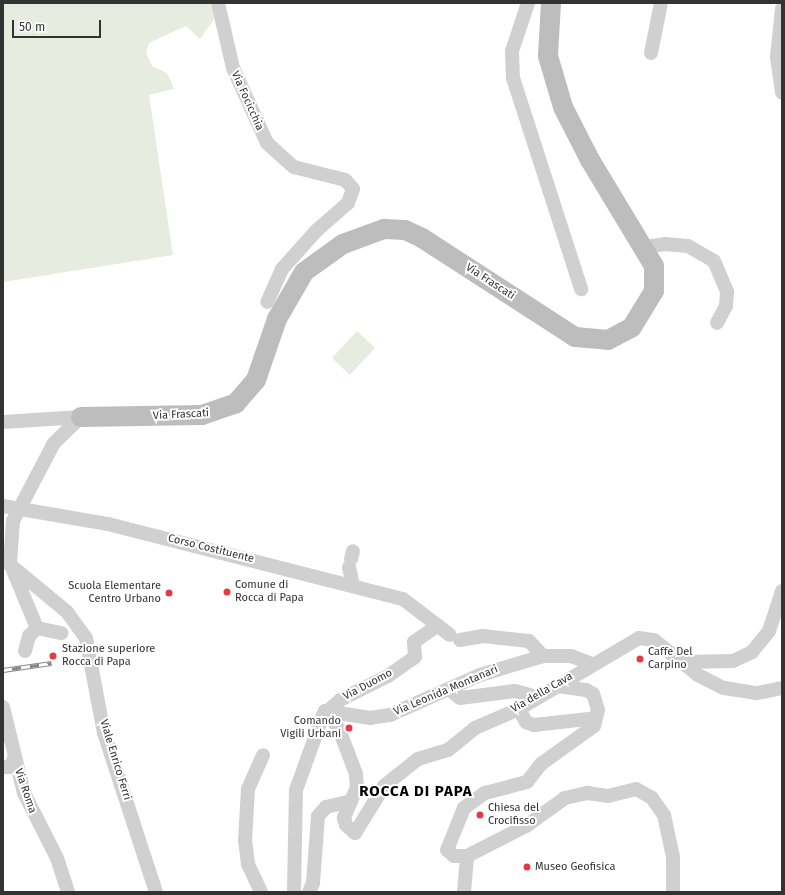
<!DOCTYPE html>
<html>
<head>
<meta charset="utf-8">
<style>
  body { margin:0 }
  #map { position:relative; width:785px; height:895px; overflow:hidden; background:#fff; font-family:"Fira Sans",sans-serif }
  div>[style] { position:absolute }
  .green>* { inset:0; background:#e6ecdf }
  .street>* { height:14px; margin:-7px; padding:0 7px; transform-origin:7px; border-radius:7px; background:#d0d0d0 }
  .secondary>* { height:20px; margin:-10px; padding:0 10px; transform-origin:10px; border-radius:10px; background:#bdbdbd }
  .rail>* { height:4.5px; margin-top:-2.25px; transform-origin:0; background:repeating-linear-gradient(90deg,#fff 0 9px,#888 0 18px); box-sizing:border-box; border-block:1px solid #888 }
  .dots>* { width:11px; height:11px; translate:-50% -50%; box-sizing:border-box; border:2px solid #fff; border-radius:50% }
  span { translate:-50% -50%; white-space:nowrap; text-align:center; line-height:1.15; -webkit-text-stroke:4px #fff; paint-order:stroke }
  .street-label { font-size:11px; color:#333 }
  .poi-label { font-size:11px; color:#333 }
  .left { translate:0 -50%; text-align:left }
  .right { translate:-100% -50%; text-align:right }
  .district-label { font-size:15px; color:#000; font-weight:700; letter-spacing:1px }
  .frame { position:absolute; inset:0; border:4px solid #333; pointer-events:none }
  .scale { position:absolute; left:12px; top:20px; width:89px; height:18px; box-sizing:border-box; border:2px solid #333; border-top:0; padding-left:5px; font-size:12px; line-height:14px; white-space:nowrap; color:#333; -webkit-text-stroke:3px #fff; paint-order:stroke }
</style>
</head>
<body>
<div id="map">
  <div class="green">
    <i style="clip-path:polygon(3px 3px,213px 3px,214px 19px,200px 39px,186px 26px,149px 43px,146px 53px,152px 66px,167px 73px,174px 89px,149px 95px,173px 255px,3px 282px)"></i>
    <i style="clip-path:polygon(357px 331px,375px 348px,350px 375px,332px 358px)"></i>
  </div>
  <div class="street">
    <i style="left:218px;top:3px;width:67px;rotate:77deg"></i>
    <i style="left:233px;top:68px;width:82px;rotate:65.6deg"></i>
    <i style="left:267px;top:143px;width:36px;rotate:42deg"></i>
    <i style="left:294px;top:167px;width:53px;rotate:14.3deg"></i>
    <i style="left:345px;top:180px;width:12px;rotate:48deg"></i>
    <i style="left:353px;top:189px;width:15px;rotate:110deg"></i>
    <i style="left:348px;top:203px;width:43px;rotate:138.8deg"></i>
    <i style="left:316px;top:231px;width:51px;rotate:131.8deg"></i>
    <i style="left:282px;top:269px;width:36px;rotate:114deg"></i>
    <i style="left:528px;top:3px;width:51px;rotate:108.4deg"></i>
    <i style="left:512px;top:51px;width:27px;rotate:88deg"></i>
    <i style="left:513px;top:78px;width:222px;rotate:72.1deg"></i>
    <i style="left:782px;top:9px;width:48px;rotate:95.9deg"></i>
    <i style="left:777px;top:57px;width:36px;rotate:82deg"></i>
    <i style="left:651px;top:53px;width:51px;rotate:-78.7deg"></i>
    <i style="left:644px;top:247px;width:21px;rotate:-8deg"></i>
    <i style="left:665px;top:244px;width:23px;rotate:5deg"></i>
    <i style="left:688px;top:246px;width:30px;rotate:30deg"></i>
    <i style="left:714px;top:261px;width:34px;rotate:67deg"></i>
    <i style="left:727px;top:292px;width:14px;rotate:94deg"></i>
    <i style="left:726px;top:306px;width:19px;rotate:118deg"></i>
    <i style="left:3px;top:422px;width:78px;rotate:-3.7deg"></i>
    <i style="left:3px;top:506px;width:107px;rotate:9.7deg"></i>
    <i style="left:108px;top:524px;width:304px;rotate:14.3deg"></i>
    <i style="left:403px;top:599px;width:59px;rotate:37.5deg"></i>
    <i style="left:3px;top:559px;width:83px;rotate:39.6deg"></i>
    <i style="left:67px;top:612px;width:32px;rotate:54deg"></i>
    <i style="left:86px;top:638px;width:97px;rotate:79.3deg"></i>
    <i style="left:104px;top:733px;width:167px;rotate:71.9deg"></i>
    <i style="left:351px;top:559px;width:8px;rotate:-76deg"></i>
    <i style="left:349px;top:567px;width:19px;rotate:78deg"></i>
    <i style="left:37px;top:628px;width:25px;rotate:12deg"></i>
    <i style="left:460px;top:640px;width:23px;rotate:-10deg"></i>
    <i style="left:483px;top:636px;width:46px;rotate:6.2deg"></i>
    <i style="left:529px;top:641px;width:21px;rotate:47deg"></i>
    <i style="left:543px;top:656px;width:28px"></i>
    <i style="left:571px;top:656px;width:22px;rotate:21deg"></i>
    <i style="left:25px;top:651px;width:16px;rotate:-75deg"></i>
    <i style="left:29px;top:636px;width:11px;rotate:-45deg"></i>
    <i style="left:37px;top:628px;width:70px;rotate:-112.6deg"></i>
    <i style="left:10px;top:563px;width:42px;rotate:-85.9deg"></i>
    <i style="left:13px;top:521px;width:88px;rotate:-62.3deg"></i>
    <i style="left:54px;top:443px;width:37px;rotate:-44deg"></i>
    <i style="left:682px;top:662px;width:51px;rotate:-1.1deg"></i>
    <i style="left:733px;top:661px;width:21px;rotate:-25deg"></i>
    <i style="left:752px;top:652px;width:27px;rotate:-51deg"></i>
    <i style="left:769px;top:631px;width:42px;rotate:-72deg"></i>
    <i style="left:449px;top:689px;width:14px;rotate:39deg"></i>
    <i style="left:460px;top:698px;width:55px;rotate:-7.3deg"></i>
    <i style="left:515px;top:691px;width:24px;rotate:15deg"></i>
    <i style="left:3px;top:707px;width:89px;rotate:76.3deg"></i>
    <i style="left:24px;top:793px;width:73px;rotate:63.1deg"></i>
    <i style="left:57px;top:858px;width:36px;rotate:72deg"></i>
    <i style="left:519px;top:709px;width:15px;rotate:62deg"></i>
    <i style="left:526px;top:722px;width:9px;rotate:21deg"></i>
    <i style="left:534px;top:725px;width:62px;rotate:-6.4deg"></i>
    <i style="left:325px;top:711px;width:23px;rotate:52deg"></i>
    <i style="left:339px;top:729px;width:48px;rotate:69.3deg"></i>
    <i style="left:356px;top:774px;width:13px;rotate:86deg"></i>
    <i style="left:357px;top:787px;width:34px;rotate:113deg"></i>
    <i style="left:344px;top:818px;width:7px;rotate:74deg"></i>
    <i style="left:346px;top:825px;width:12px;rotate:42deg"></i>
    <i style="left:355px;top:833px;width:55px;rotate:-58.3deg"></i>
    <i style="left:384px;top:786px;width:43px;rotate:-38.5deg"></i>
    <i style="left:418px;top:759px;width:31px;rotate:-17deg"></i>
    <i style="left:448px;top:750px;width:35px;rotate:-39deg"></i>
    <i style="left:475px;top:728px;width:48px;rotate:-23.4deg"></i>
    <i style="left:519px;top:709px;width:139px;rotate:-30.6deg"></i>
    <i style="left:639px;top:638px;width:15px;rotate:8deg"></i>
    <i style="left:654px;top:640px;width:56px;rotate:38.5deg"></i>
    <i style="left:698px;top:675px;width:29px;rotate:27deg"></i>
    <i style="left:724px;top:688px;width:33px;rotate:9deg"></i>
    <i style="left:757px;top:693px;width:25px;rotate:-11deg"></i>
    <i style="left:325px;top:711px;width:46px;rotate:8.8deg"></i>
    <i style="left:370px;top:718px;width:20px;rotate:-9deg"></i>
    <i style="left:390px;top:715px;width:98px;rotate:-24deg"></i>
    <i style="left:480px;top:675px;width:66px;rotate:-16.8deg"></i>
    <i style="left:3px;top:767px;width:8px"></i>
    <i style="left:11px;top:767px;width:9px;rotate:-72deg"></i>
    <i style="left:467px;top:856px;width:66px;rotate:-27deg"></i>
    <i style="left:526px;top:826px;width:48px;rotate:-35.7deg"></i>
    <i style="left:565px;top:798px;width:23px;rotate:-13deg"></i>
    <i style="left:587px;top:793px;width:21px;rotate:8deg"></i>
    <i style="left:608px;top:796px;width:29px;rotate:-14deg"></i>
    <i style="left:636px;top:789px;width:18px;rotate:29deg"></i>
    <i style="left:652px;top:798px;width:21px;rotate:55deg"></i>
    <i style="left:664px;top:815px;width:43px;rotate:77.9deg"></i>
    <i style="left:673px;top:857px;width:35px;rotate:90deg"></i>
    <i style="left:261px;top:892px;width:31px;rotate:-115deg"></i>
    <i style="left:248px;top:864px;width:23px;rotate:-97deg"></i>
    <i style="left:245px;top:841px;width:52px;rotate:-86.7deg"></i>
    <i style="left:248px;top:789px;width:37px;rotate:-66deg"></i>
    <i style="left:294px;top:892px;width:102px;rotate:-88.9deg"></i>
    <i style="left:296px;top:790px;width:80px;rotate:-70.2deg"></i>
    <i style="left:323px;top:715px;width:23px;rotate:-41deg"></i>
    <i style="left:340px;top:700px;width:54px;rotate:-26.6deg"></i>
    <i style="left:388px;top:676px;width:33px;rotate:-35deg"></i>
    <i style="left:415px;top:657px;width:15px;rotate:-94deg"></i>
    <i style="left:414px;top:642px;width:29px;rotate:-35deg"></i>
    <i style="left:309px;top:892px;width:10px;rotate:-66deg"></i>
    <i style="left:313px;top:883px;width:67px;rotate:-85.7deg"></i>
    <i style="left:318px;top:816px;width:12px;rotate:-48deg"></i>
    <i style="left:326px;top:807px;width:26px;rotate:-13deg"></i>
    <i style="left:464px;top:892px;width:36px;rotate:-85deg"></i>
    <i style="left:467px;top:856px;width:13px;rotate:180deg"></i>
    <i style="left:454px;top:856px;width:9px;rotate:-139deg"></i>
    <i style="left:447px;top:850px;width:45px;rotate:-68deg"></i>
    <i style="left:464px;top:808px;width:26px;rotate:-36deg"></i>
    <i style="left:485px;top:793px;width:43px;rotate:-14.7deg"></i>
    <i style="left:527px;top:782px;width:23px;rotate:-52deg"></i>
    <i style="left:541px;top:764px;width:65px;rotate:-35.6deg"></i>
    <i style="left:594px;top:726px;width:16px;rotate:-76deg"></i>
    <i style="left:598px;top:710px;width:17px;rotate:-107deg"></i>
    <i style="left:593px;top:694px;width:8px;rotate:-150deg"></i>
    <i style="left:586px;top:690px;width:30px;rotate:-172deg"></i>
  </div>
  <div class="secondary">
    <i style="left:81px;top:417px;width:121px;rotate:-0.9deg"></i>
    <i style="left:202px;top:415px;width:36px;rotate:-19deg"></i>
    <i style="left:236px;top:403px;width:30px;rotate:-49deg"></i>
    <i style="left:256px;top:380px;width:65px;rotate:-71deg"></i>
    <i style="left:277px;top:319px;width:54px;rotate:-60.1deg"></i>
    <i style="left:304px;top:272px;width:48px;rotate:-35.7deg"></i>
    <i style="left:343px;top:244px;width:44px;rotate:-20.1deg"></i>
    <i style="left:384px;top:229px;width:21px;rotate:3deg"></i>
    <i style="left:405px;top:230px;width:19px;rotate:25deg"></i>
    <i style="left:422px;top:238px;width:182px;rotate:32.9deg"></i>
    <i style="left:575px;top:337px;width:33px;rotate:5deg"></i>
    <i style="left:608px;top:340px;width:27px;rotate:-28deg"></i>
    <i style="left:632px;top:327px;width:42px;rotate:-58.6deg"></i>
    <i style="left:654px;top:291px;width:25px;rotate:-90deg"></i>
    <i style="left:654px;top:266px;width:124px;rotate:-121.1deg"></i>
    <i style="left:590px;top:160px;width:59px;rotate:-117deg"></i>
    <i style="left:563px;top:107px;width:53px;rotate:-106.4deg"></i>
    <i style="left:548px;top:56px;width:53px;rotate:-86.8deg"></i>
  </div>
  <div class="rail">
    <i style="left:3px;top:670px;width:49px;rotate:-8.3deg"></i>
  </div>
  <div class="dots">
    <i style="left:227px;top:592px;background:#e63946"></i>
    <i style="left:169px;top:593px;background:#e63946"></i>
    <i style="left:53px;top:656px;background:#e63946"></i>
    <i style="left:640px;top:659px;background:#e63946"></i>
    <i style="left:349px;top:728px;background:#e63946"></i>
    <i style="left:480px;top:815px;background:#e63946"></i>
    <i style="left:527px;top:867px;background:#e63946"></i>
  </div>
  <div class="street-label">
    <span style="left:247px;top:101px;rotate:66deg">Via Focicchia</span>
    <span style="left:490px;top:282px;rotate:33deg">Via Frascati</span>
    <span style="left:181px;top:415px;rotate:-3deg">Via Frascati</span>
    <span style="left:211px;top:549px;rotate:14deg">Corso Costituente</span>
    <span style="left:368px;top:685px;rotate:-28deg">Via Duomo</span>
    <span style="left:446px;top:691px;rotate:-23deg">Via Leonida Montanari</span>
    <span style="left:542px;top:693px;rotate:-30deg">Via della Cava</span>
    <span style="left:115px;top:760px;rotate:73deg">Viale Enrico Ferri</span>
    <span style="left:25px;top:791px;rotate:71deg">Via Roma</span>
  </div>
  <div class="poi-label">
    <span class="left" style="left:235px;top:592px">Comune di<br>Rocca di Papa</span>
    <span class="right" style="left:161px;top:593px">Scuola Elementare<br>Centro Urbano</span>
    <span class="left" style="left:62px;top:656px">Stazione superiore<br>Rocca di Papa</span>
    <span class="left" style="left:648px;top:659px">Caffe Del<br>Carpino</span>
    <span class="right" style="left:341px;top:728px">Comando<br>Vigili Urbani</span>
    <span class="left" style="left:488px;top:815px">Chiesa del<br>Crocifisso</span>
    <span class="left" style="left:535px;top:867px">Museo Geofisica</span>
  </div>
  <div class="district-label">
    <span style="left:416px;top:792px">ROCCA DI PAPA</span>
  </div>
  <div class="frame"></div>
  <div class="scale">50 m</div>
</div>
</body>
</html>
